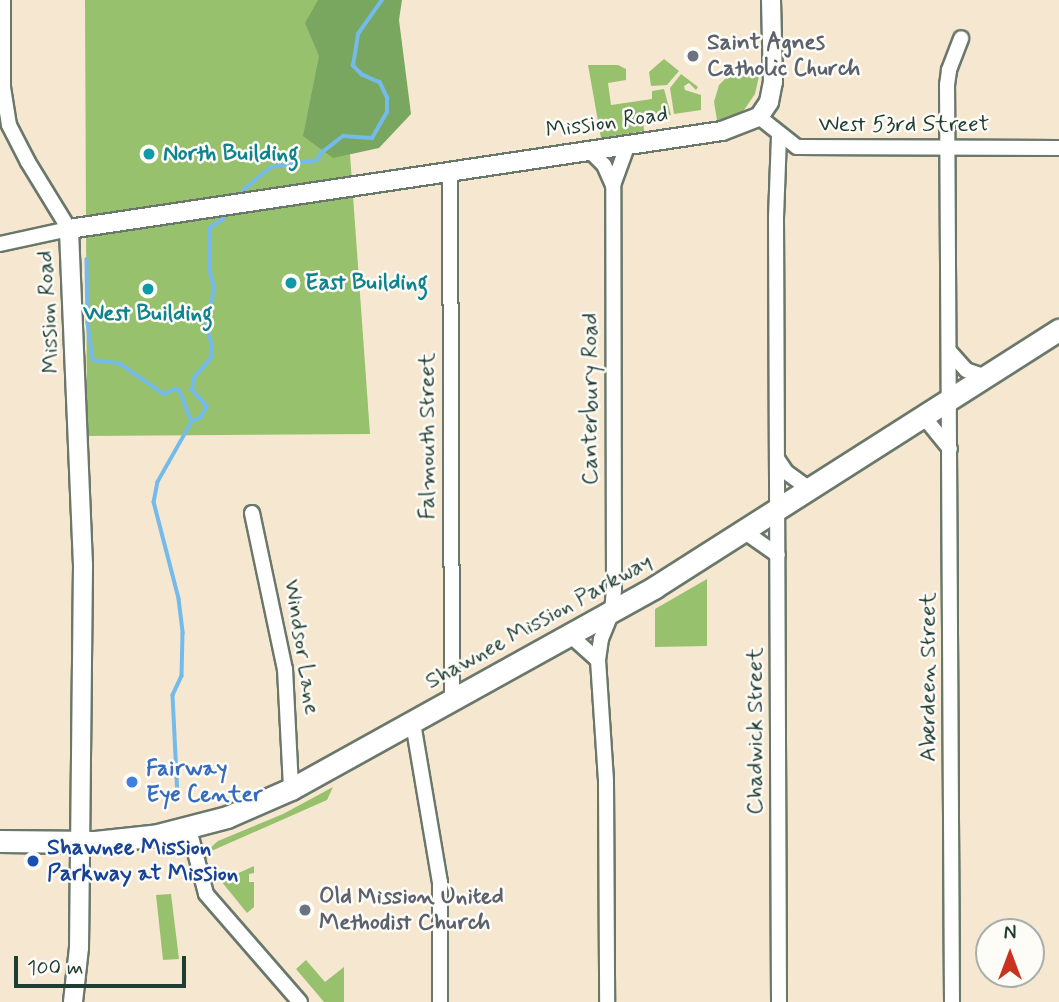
<!DOCTYPE html>
<html>
<head>
<meta charset="utf-8">
<style>
  body { margin:0 }
  #map { position:relative; width:1059px; height:1002px; overflow:hidden; background:#f6e7d1; font-family:Mynerve,sans-serif }
  div>[style] { position:absolute }
  .green>* { inset:0; background:#98c16d }
  .forest>* { inset:0; background:#7aa760 }
  .stream>* { height:3.5px; margin:-1.75px; padding:0 1.75px; transform-origin:1.75px; border-radius:1.75px; background:#74bbeb }
  .roads { filter:drop-shadow(2px 0 #6a786b) drop-shadow(-2px 0 #6a786b) drop-shadow(0 2px #6a786b) drop-shadow(0 -2px #6a786b) }
  .minor>* { height:14px; margin:-7px; padding:0 7px; transform-origin:7px; border-radius:7px; background:#fff }
  .major>* { height:18px; margin:-9px; padding:0 9px; transform-origin:9px; border-radius:9px; background:#fff }
  .highway>* { height:21px; margin:-10.5px; padding:0 10.5px; transform-origin:10.5px; border-radius:10.5px; background:#fff }
  .dots>* { width:19px; height:19px; translate:-50% -50%; box-sizing:border-box; border:4px solid #fdfcf7; border-radius:50% }
  span { translate:-50% -50%; white-space:nowrap; text-align:center; line-height:1.15; -webkit-text-stroke:5px #fdfcf7; paint-order:stroke }
  .worship-label { font-size:23px; color:#5b616d; font-weight:700 }
  .left { translate:0 -50%; text-align:left }
  .street-label { font-size:23px; color:#1f3d34 }
  .culture-label { font-size:23px; color:#0d838f; font-weight:700 }
  .shop-label { font-size:23px; color:#366cbe; font-weight:700 }
  .transit-label { font-size:23px; color:#164399; font-weight:700 }
  .north { position:absolute; left:975px; top:918px; width:70px; height:70px; box-sizing:border-box; background:#fdfcf7; border:2px solid #a4b0a9; border-radius:50%; rotate:0deg; font-size:19px; font-weight:700; line-height:28px; text-align:center; color:#1f3d34 }
  .north::after { content:''; display:block; margin:auto; width:24px; height:32px; background:#c8321e; clip-path:polygon(50% 0,100% 100%,50% 72%,0 100%) }
  .scale { position:absolute; left:14px; top:956px; width:172px; height:32px; box-sizing:border-box; border:4px solid #1f3d34; border-top:0; padding-left:9px; font-size:21px; line-height:24px; white-space:nowrap; color:#1f3d34; -webkit-text-stroke:5px #fdfcf7; paint-order:stroke }
</style>
</head>
<body>
<div id="map">
  <div class="green">
    <i style="clip-path:polygon(85px 0,339px 0,370px 434px,87px 436px)"></i>
    <i style="clip-path:polygon(664px 59px,679px 71px,667px 85px,651px 86px,649px 72px)"></i>
    <i style="clip-path:polygon(749px 64px,761px 67px,755px 94px,744px 110px,733px 118px,717px 120px,714px 102px,719px 85px,733px 71px)"></i>
    <i style="clip-path:polygon(588px 65px,618px 65px,626px 69px,626px 80px,608px 83px,611px 105px,652px 99px,652px 91px,664px 89px,671px 115px,643px 120px,644px 131px,601px 138px)"></i>
    <i style="clip-path:polygon(681px 74px,698px 87px,696px 90px,689px 83px,684px 86px,685px 90px,701px 95px,701px 110px,674px 114px,670px 88px)"></i>
    <i style="clip-path:polygon(707px 579px,707px 646px,655px 647px,655px 609px)"></i>
    <i style="clip-path:polygon(333px 787px,327px 800px,209px 852px,210px 858px,203px 859px,202px 855px,218px 841px,283px 814px)"></i>
    <i style="clip-path:polygon(254px 866px,254px 873px,249px 874px,249px 882px,254px 882px,254px 907px,247px 913px,221px 881px)"></i>
    <i style="clip-path:polygon(171px 894px,179px 959px,163px 960px,156px 895px)"></i>
    <i style="clip-path:polygon(306px 960px,325px 982px,344px 967px,344px 1002px,324px 1002px,296px 969px)"></i>
  </div>
  <div class="forest">
    <i style="clip-path:polygon(318px 0,402px 0,399px 20px,411px 114px,379px 148px,333px 158px,303px 136px,319px 56px,305px 23px)"></i>
  </div>
  <div class="stream">
    <i style="left:243px;top:190px;width:36px;rotate:-39deg"></i>
    <i style="left:271px;top:167px;width:48px;rotate:-8.5deg"></i>
    <i style="left:318px;top:160px;width:6px;rotate:-72deg"></i>
    <i style="left:320px;top:154px;width:29px;rotate:-38deg"></i>
    <i style="left:343px;top:136px;width:29px;rotate:4deg"></i>
    <i style="left:372px;top:138px;width:30px;rotate:-60deg"></i>
    <i style="left:387px;top:112px;width:14px;rotate:-90deg"></i>
    <i style="left:387px;top:98px;width:17px;rotate:-115deg"></i>
    <i style="left:380px;top:83px;width:20px;rotate:-156deg"></i>
    <i style="left:362px;top:75px;width:13px;rotate:-135deg"></i>
    <i style="left:353px;top:66px;width:32px;rotate:-81deg"></i>
    <i style="left:358px;top:34px;width:42px;rotate:-54.8deg"></i>
    <i style="left:87px;top:259px;width:64px;rotate:89.1deg"></i>
    <i style="left:88px;top:323px;width:37px;rotate:82deg"></i>
    <i style="left:93px;top:360px;width:26px;rotate:7deg"></i>
    <i style="left:119px;top:363px;width:55px;rotate:34.6deg"></i>
    <i style="left:164px;top:394px;width:13px;rotate:-23deg"></i>
    <i style="left:176px;top:389px;width:4px;rotate:27deg"></i>
    <i style="left:180px;top:391px;width:33px;rotate:69deg"></i>
    <i style="left:192px;top:422px;width:69px;rotate:119.5deg"></i>
    <i style="left:158px;top:482px;width:20px;rotate:101deg"></i>
    <i style="left:154px;top:502px;width:100px;rotate:75.5deg"></i>
    <i style="left:179px;top:599px;width:34px;rotate:83deg"></i>
    <i style="left:183px;top:633px;width:43px;rotate:91.3deg"></i>
    <i style="left:182px;top:676px;width:21px;rotate:115deg"></i>
    <i style="left:173px;top:695px;width:104px;rotate:87.2deg"></i>
    <i style="left:192px;top:421px;width:9px;rotate:-21deg"></i>
    <i style="left:200px;top:418px;width:13px;rotate:-58deg"></i>
    <i style="left:207px;top:407px;width:23px;rotate:-131deg"></i>
    <i style="left:192px;top:390px;width:12px;rotate:-81deg"></i>
    <i style="left:194px;top:378px;width:26px;rotate:-50deg"></i>
    <i style="left:211px;top:358px;width:16px;rotate:-90deg"></i>
    <i style="left:211px;top:342px;width:16px;rotate:-108deg"></i>
    <i style="left:206px;top:327px;width:40px;rotate:-78deg"></i>
    <i style="left:214px;top:288px;width:16px;rotate:-104deg"></i>
    <i style="left:210px;top:272px;width:44px;rotate:-90deg"></i>
    <i style="left:210px;top:228px;width:16px;rotate:-35deg"></i>
  </div>
  <div class="roads">
    <div class="minor">
      <i style="left:759px;top:117px;width:48px;rotate:38.3deg"></i>
      <i style="left:797px;top:147px;width:262px;rotate:0.2deg"></i>
      <i style="left:779px;top:136px;width:82px;rotate:92.1deg"></i>
      <i style="left:776px;top:218px;width:784px;rotate:89.78deg"></i>
      <i style="left:589px;top:150px;width:21px;rotate:45deg"></i>
      <i style="left:604px;top:165px;width:22px;rotate:66deg"></i>
      <i style="left:450px;top:171px;width:530px;rotate:89.78deg"></i>
      <i style="left:0;top:244px;width:71px;rotate:-12.3deg"></i>
      <i style="left:69px;top:229px;width:79px;rotate:-121.5deg"></i>
      <i style="left:28px;top:162px;width:42px;rotate:-117.2deg"></i>
      <i style="left:9px;top:125px;width:39px;rotate:-99deg"></i>
      <i style="left:3px;top:86px;width:86px;rotate:-90deg"></i>
      <i style="left:950px;top:352px;width:24px;rotate:48deg"></i>
      <i style="left:966px;top:370px;width:21px;rotate:19deg"></i>
      <i style="left:924px;top:417px;width:41px;rotate:50.9deg"></i>
      <i style="left:778px;top:460px;width:14px;rotate:56deg"></i>
      <i style="left:786px;top:472px;width:31px;rotate:36deg"></i>
      <i style="left:252px;top:513px;width:159px;rotate:78.1deg"></i>
      <i style="left:285px;top:669px;width:120px;rotate:87.1deg"></i>
      <i style="left:745px;top:532px;width:40px;rotate:34.9deg"></i>
      <i style="left:571px;top:636px;width:36px;rotate:42deg"></i>
      <i style="left:598px;top:660px;width:121px;rotate:86.2deg"></i>
      <i style="left:606px;top:781px;width:221px;rotate:89.7deg"></i>
      <i style="left:598px;top:660px;width:21px;rotate:-82deg"></i>
      <i style="left:601px;top:639px;width:29px;rotate:-68deg"></i>
      <i style="left:612px;top:612px;width:23px;rotate:-85deg"></i>
      <i style="left:614px;top:589px;width:404px;rotate:-90.1deg"></i>
      <i style="left:613px;top:185px;width:44px;rotate:-69.9deg"></i>
      <i style="left:413px;top:723px;width:161px;rotate:80.4deg"></i>
      <i style="left:440px;top:882px;width:120px;rotate:90deg"></i>
      <i style="left:189px;top:829px;width:67px;rotate:75.3deg"></i>
      <i style="left:206px;top:894px;width:143px;rotate:49deg"></i>
      <i style="left:952px;top:1002px;width:917px;rotate:-90.31deg"></i>
      <i style="left:947px;top:85px;width:15px;rotate:-82deg"></i>
      <i style="left:949px;top:70px;width:34px;rotate:-69deg"></i>
    </div>
    <div class="major">
      <i style="left:73px;top:1002px;width:54px;rotate:-83.7deg"></i>
      <i style="left:79px;top:948px;width:383px;rotate:-89.4deg"></i>
      <i style="left:83px;top:565px;width:336px;rotate:-92.4deg"></i>
      <i style="left:69px;top:229px;width:660px;rotate:-8.54deg"></i>
      <i style="left:722px;top:131px;width:40px;rotate:-21deg"></i>
      <i style="left:759px;top:117px;width:18px;rotate:-56deg"></i>
      <i style="left:769px;top:102px;width:20px;rotate:-79deg"></i>
      <i style="left:773px;top:82px;width:82px;rotate:-91.4deg"></i>
    </div>
    <div class="highway">
      <i style="left:0;top:841px;width:95px;rotate:0.6deg"></i>
      <i style="left:95px;top:842px;width:63px;rotate:-6.3deg"></i>
      <i style="left:158px;top:835px;width:71px;rotate:-14.6deg"></i>
      <i style="left:227px;top:817px;width:70px;rotate:-23.6deg"></i>
      <i style="left:291px;top:789px;width:416px;rotate:-29deg"></i>
      <i style="left:655px;top:587px;width:479px;rotate:-32.5deg"></i>
    </div>
  </div>
  <div class="dots">
    <i style="left:693px;top:56px;background:#6b7280"></i>
    <i style="left:149px;top:154px;background:#0f9aa8"></i>
    <i style="left:291px;top:283px;background:#0f9aa8"></i>
    <i style="left:148px;top:289px;background:#0f9aa8"></i>
    <i style="left:132px;top:782px;background:#3f7fe0"></i>
    <i style="left:33px;top:861px;background:#1a4fb4"></i>
    <i style="left:305px;top:910px;background:#6b7280"></i>
  </div>
  <div class="worship-label">
    <span class="left" style="left:707px;top:56px">Saint Agnes<br>Catholic Church</span>
    <span class="left" style="left:319px;top:910px">Old Mission United<br>Methodist Church</span>
  </div>
  <div class="street-label">
    <span style="left:607px;top:123px;rotate:-8deg">Mission Road</span>
    <span style="left:904px;top:125px">West 53rd Street</span>
    <span style="left:49px;top:312px;rotate:-93deg">Mission Road</span>
    <span style="left:591px;top:399px;rotate:-90deg">Canterbury Road</span>
    <span style="left:428px;top:436px;rotate:-90deg">Falmouth Street</span>
    <span style="left:539px;top:622px;rotate:-29deg">Shawnee Mission Parkway</span>
    <span style="left:301px;top:647px;rotate:81deg">Windsor Lane</span>
    <span style="left:929px;top:677px;rotate:-90deg">Aberdeen Street</span>
    <span style="left:756px;top:731px;rotate:-90deg">Chadwick Street</span>
  </div>
  <div class="culture-label">
    <span class="left" style="left:163px;top:154px">North Building</span>
    <span class="left" style="left:305px;top:283px">East Building</span>
    <span style="left:148px;top:314px">West Building</span>
  </div>
  <div class="shop-label">
    <span class="left" style="left:146px;top:782px">Fairway<br>Eye Center</span>
  </div>
  <div class="transit-label">
    <span class="left" style="left:47px;top:861px">Shawnee Mission<br>Parkway at Mission</span>
  </div>
  <div class="north">N</div>
  <div class="scale">100 m</div>
</div>
</body>
</html>
